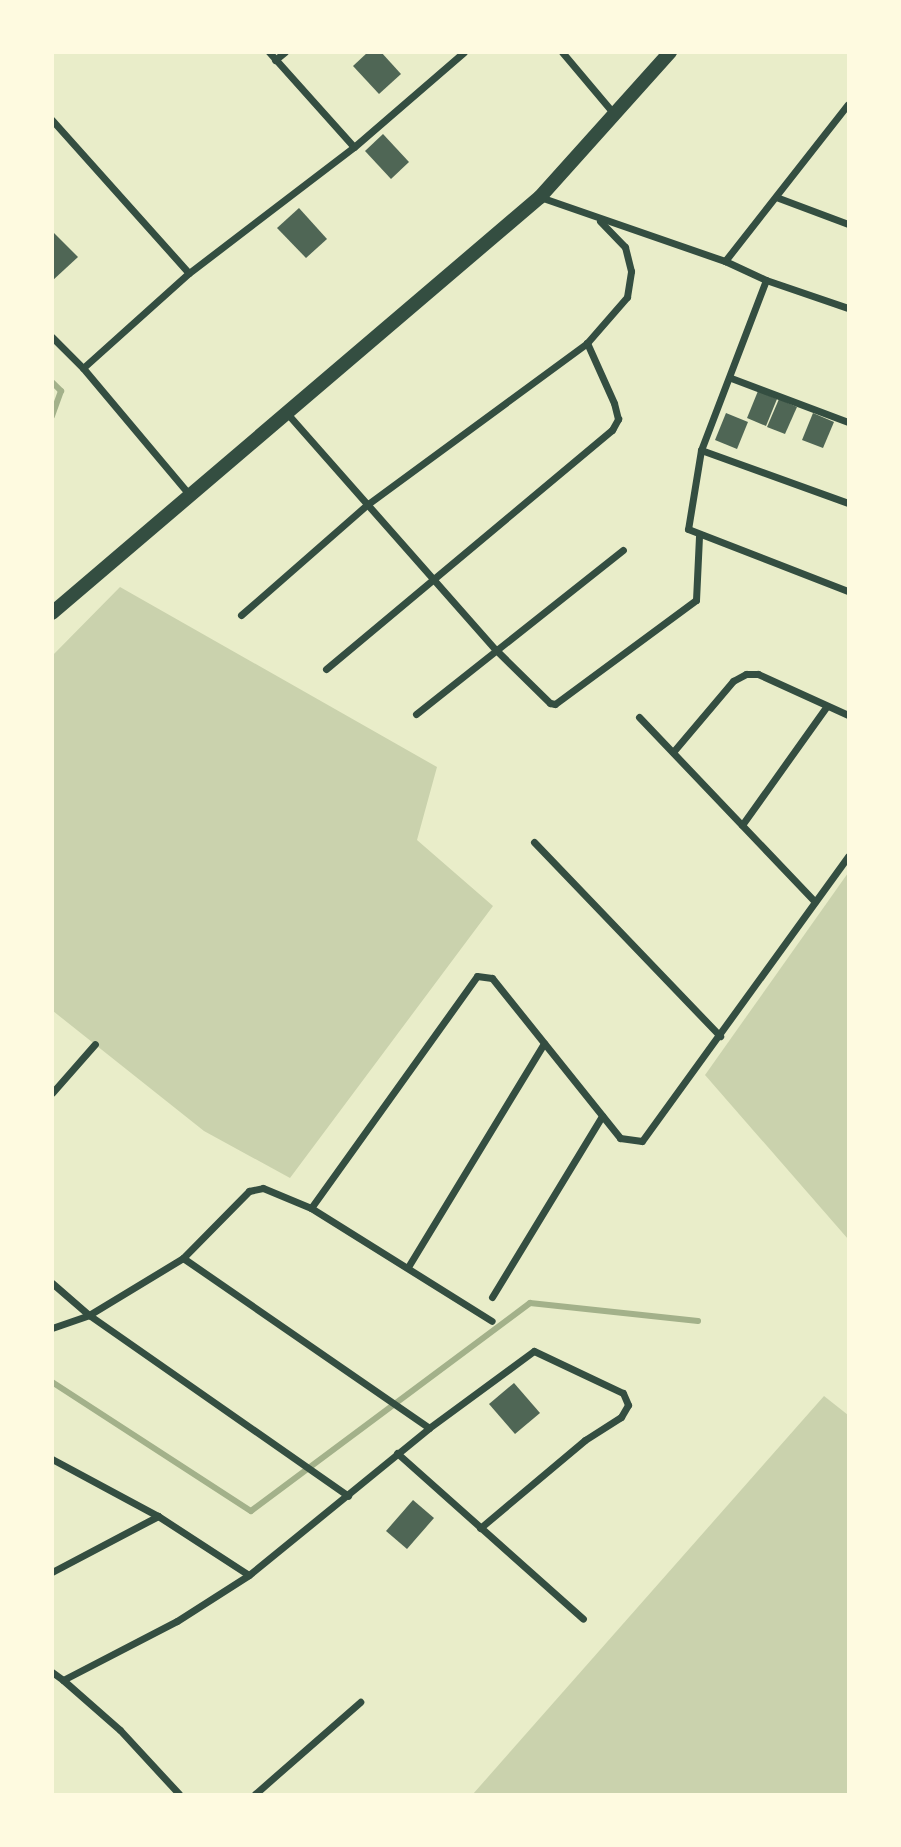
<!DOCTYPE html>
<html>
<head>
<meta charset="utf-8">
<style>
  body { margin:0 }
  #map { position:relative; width:901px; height:1847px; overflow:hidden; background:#e9edc9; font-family:"Nunito Sans",sans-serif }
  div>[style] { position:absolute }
  .green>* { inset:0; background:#cad2ad }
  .stream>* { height:6px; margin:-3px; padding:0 3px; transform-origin:3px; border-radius:3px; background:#a3b18a }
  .building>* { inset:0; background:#4f6655 }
  .minor>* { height:7px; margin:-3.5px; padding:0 3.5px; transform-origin:3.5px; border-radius:3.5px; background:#344e41 }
  .secondary>* { height:14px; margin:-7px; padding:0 7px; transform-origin:7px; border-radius:7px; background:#344e41 }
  span { translate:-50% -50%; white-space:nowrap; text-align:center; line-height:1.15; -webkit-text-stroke:5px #fefae0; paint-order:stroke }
  .frame { position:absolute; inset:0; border:54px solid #fefae0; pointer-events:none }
</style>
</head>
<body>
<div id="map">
  <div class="green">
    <i style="clip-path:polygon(120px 587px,437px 767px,417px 840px,493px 906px,290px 1178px,204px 1131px,53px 1011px,52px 656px)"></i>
    <i style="clip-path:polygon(848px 873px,848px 1239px,705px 1075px)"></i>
    <i style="clip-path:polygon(824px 1396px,848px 1415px,848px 1794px,473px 1794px)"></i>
  </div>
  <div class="stream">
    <i style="left:52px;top:382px;width:13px;rotate:45deg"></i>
    <i style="left:61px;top:391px;width:27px;rotate:110deg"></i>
    <i style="left:52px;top:1382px;width:237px;rotate:33deg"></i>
    <i style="left:251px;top:1511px;width:348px;rotate:-36.7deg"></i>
    <i style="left:530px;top:1303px;width:169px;rotate:6.1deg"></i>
  </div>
  <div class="building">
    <i style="clip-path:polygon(368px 52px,381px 52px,401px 74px,379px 94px,353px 66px)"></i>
    <i style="clip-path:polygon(383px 134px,409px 162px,391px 179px,365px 151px)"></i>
    <i style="clip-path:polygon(299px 208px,327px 239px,306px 258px,277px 228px)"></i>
    <i style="clip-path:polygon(52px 231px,78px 257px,52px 281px)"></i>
    <i style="clip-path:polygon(758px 391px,777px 399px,766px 426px,747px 418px)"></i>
    <i style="clip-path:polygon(779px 399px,797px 407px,785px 434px,767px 427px)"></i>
    <i style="clip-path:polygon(726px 413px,748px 422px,737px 449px,715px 440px)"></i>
    <i style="clip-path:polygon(813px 413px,834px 422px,823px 448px,802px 440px)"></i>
    <i style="clip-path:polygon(514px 1383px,540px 1413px,515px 1434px,489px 1404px)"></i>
    <i style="clip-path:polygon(413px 1500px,434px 1518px,407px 1549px,386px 1531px)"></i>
  </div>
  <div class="minor">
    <i style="left:269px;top:52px;width:127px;rotate:48.2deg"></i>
    <i style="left:562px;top:52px;width:82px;rotate:49.9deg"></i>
    <i style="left:275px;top:60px;width:13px;rotate:-39deg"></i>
    <i style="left:52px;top:120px;width:205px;rotate:48.2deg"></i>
    <i style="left:540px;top:197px;width:196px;rotate:19.1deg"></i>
    <i style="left:725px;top:261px;width:199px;rotate:-51.9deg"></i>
    <i style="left:776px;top:197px;width:77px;rotate:20.6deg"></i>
    <i style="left:725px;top:261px;width:45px;rotate:24.9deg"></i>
    <i style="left:766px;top:280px;width:182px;rotate:110.9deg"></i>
    <i style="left:701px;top:450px;width:80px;rotate:99.3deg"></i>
    <i style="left:688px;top:529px;width:172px;rotate:21.2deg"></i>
    <i style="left:766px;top:280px;width:87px;rotate:18.9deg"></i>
    <i style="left:52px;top:337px;width:44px;rotate:45deg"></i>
    <i style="left:731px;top:378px;width:125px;rotate:20.6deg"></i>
    <i style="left:285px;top:411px;width:317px;rotate:48.6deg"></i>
    <i style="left:495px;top:649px;width:77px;rotate:44.5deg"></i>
    <i style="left:550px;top:703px;width:5px;rotate:11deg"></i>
    <i style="left:555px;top:704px;width:175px;rotate:-36.4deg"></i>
    <i style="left:696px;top:600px;width:64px;rotate:-87.3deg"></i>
    <i style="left:701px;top:450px;width:156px;rotate:19.8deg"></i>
    <i style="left:188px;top:493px;width:163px;rotate:-130deg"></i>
    <i style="left:83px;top:368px;width:142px;rotate:-41.9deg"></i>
    <i style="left:189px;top:273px;width:208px;rotate:-37.4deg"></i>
    <i style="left:354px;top:147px;width:145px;rotate:-40.8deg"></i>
    <i style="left:241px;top:615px;width:169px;rotate:-41.2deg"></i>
    <i style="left:368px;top:504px;width:272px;rotate:-36.3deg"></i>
    <i style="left:326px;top:669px;width:373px;rotate:-39.9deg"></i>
    <i style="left:612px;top:430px;width:13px;rotate:-61deg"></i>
    <i style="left:618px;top:419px;width:16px;rotate:-104deg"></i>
    <i style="left:614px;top:403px;width:66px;rotate:-114.2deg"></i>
    <i style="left:587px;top:343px;width:61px;rotate:-49deg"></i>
    <i style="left:627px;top:297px;width:26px;rotate:-81deg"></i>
    <i style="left:631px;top:271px;width:25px;rotate:-104deg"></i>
    <i style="left:625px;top:247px;width:36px;rotate:-134deg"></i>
    <i style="left:416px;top:714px;width:264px;rotate:-38.4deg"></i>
    <i style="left:639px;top:717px;width:255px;rotate:46.4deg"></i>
    <i style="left:673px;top:752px;width:93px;rotate:-49.8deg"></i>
    <i style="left:733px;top:681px;width:15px;rotate:-28deg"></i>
    <i style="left:746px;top:674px;width:12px"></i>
    <i style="left:758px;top:674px;width:99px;rotate:24.5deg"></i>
    <i style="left:742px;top:825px;width:146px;rotate:-54.5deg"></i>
    <i style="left:534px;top:842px;width:269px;rotate:46.2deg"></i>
    <i style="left:52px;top:1093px;width:65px;rotate:-48.7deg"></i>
    <i style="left:311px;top:1208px;width:213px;rotate:32deg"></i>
    <i style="left:183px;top:1258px;width:299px;rotate:34.6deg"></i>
    <i style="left:408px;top:1267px;width:262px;rotate:-58.7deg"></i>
    <i style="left:52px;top:1283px;width:49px;rotate:40.9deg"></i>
    <i style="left:89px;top:1315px;width:316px;rotate:34.9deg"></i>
    <i style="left:492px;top:1297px;width:212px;rotate:-58.7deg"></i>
    <i style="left:52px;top:1328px;width:39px;rotate:-19deg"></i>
    <i style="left:89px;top:1315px;width:110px;rotate:-31.2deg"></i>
    <i style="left:183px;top:1258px;width:94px;rotate:-45.4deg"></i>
    <i style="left:249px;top:1191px;width:14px;rotate:-12deg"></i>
    <i style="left:263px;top:1188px;width:52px;rotate:22.6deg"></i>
    <i style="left:311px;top:1208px;width:285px;rotate:-54.4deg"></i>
    <i style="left:477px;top:976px;width:15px;rotate:8deg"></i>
    <i style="left:492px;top:978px;width:205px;rotate:51.3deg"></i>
    <i style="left:620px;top:1138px;width:22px;rotate:8deg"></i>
    <i style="left:642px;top:1141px;width:352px;rotate:-54.1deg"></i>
    <i style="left:397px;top:1453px;width:249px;rotate:41.7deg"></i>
    <i style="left:52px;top:1459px;width:120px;rotate:28.3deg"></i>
    <i style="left:158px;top:1516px;width:108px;rotate:33deg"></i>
    <i style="left:249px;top:1575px;width:232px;rotate:-39.2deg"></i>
    <i style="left:429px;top:1428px;width:130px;rotate:-36.3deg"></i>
    <i style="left:534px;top:1351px;width:98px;rotate:25.3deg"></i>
    <i style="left:623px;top:1393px;width:13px;rotate:67deg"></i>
    <i style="left:628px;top:1405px;width:14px;rotate:120deg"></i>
    <i style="left:621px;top:1417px;width:43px;rotate:147.4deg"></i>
    <i style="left:585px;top:1440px;width:137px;rotate:140deg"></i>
    <i style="left:52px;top:1572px;width:120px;rotate:-27.8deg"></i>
    <i style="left:52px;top:1672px;width:14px;rotate:36deg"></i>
    <i style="left:63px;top:1680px;width:128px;rotate:-27.4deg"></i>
    <i style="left:177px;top:1621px;width:85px;rotate:-32.6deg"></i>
    <i style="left:63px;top:1680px;width:76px;rotate:41.3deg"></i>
    <i style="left:120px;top:1730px;width:87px;rotate:47.3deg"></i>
    <i style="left:255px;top:1794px;width:140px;rotate:-41.2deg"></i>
  </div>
  <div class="secondary">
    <i style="left:52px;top:613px;width:641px;rotate:-40.45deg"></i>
    <i style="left:540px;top:197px;width:195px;rotate:-48.1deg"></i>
  </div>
  <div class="frame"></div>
</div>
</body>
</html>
